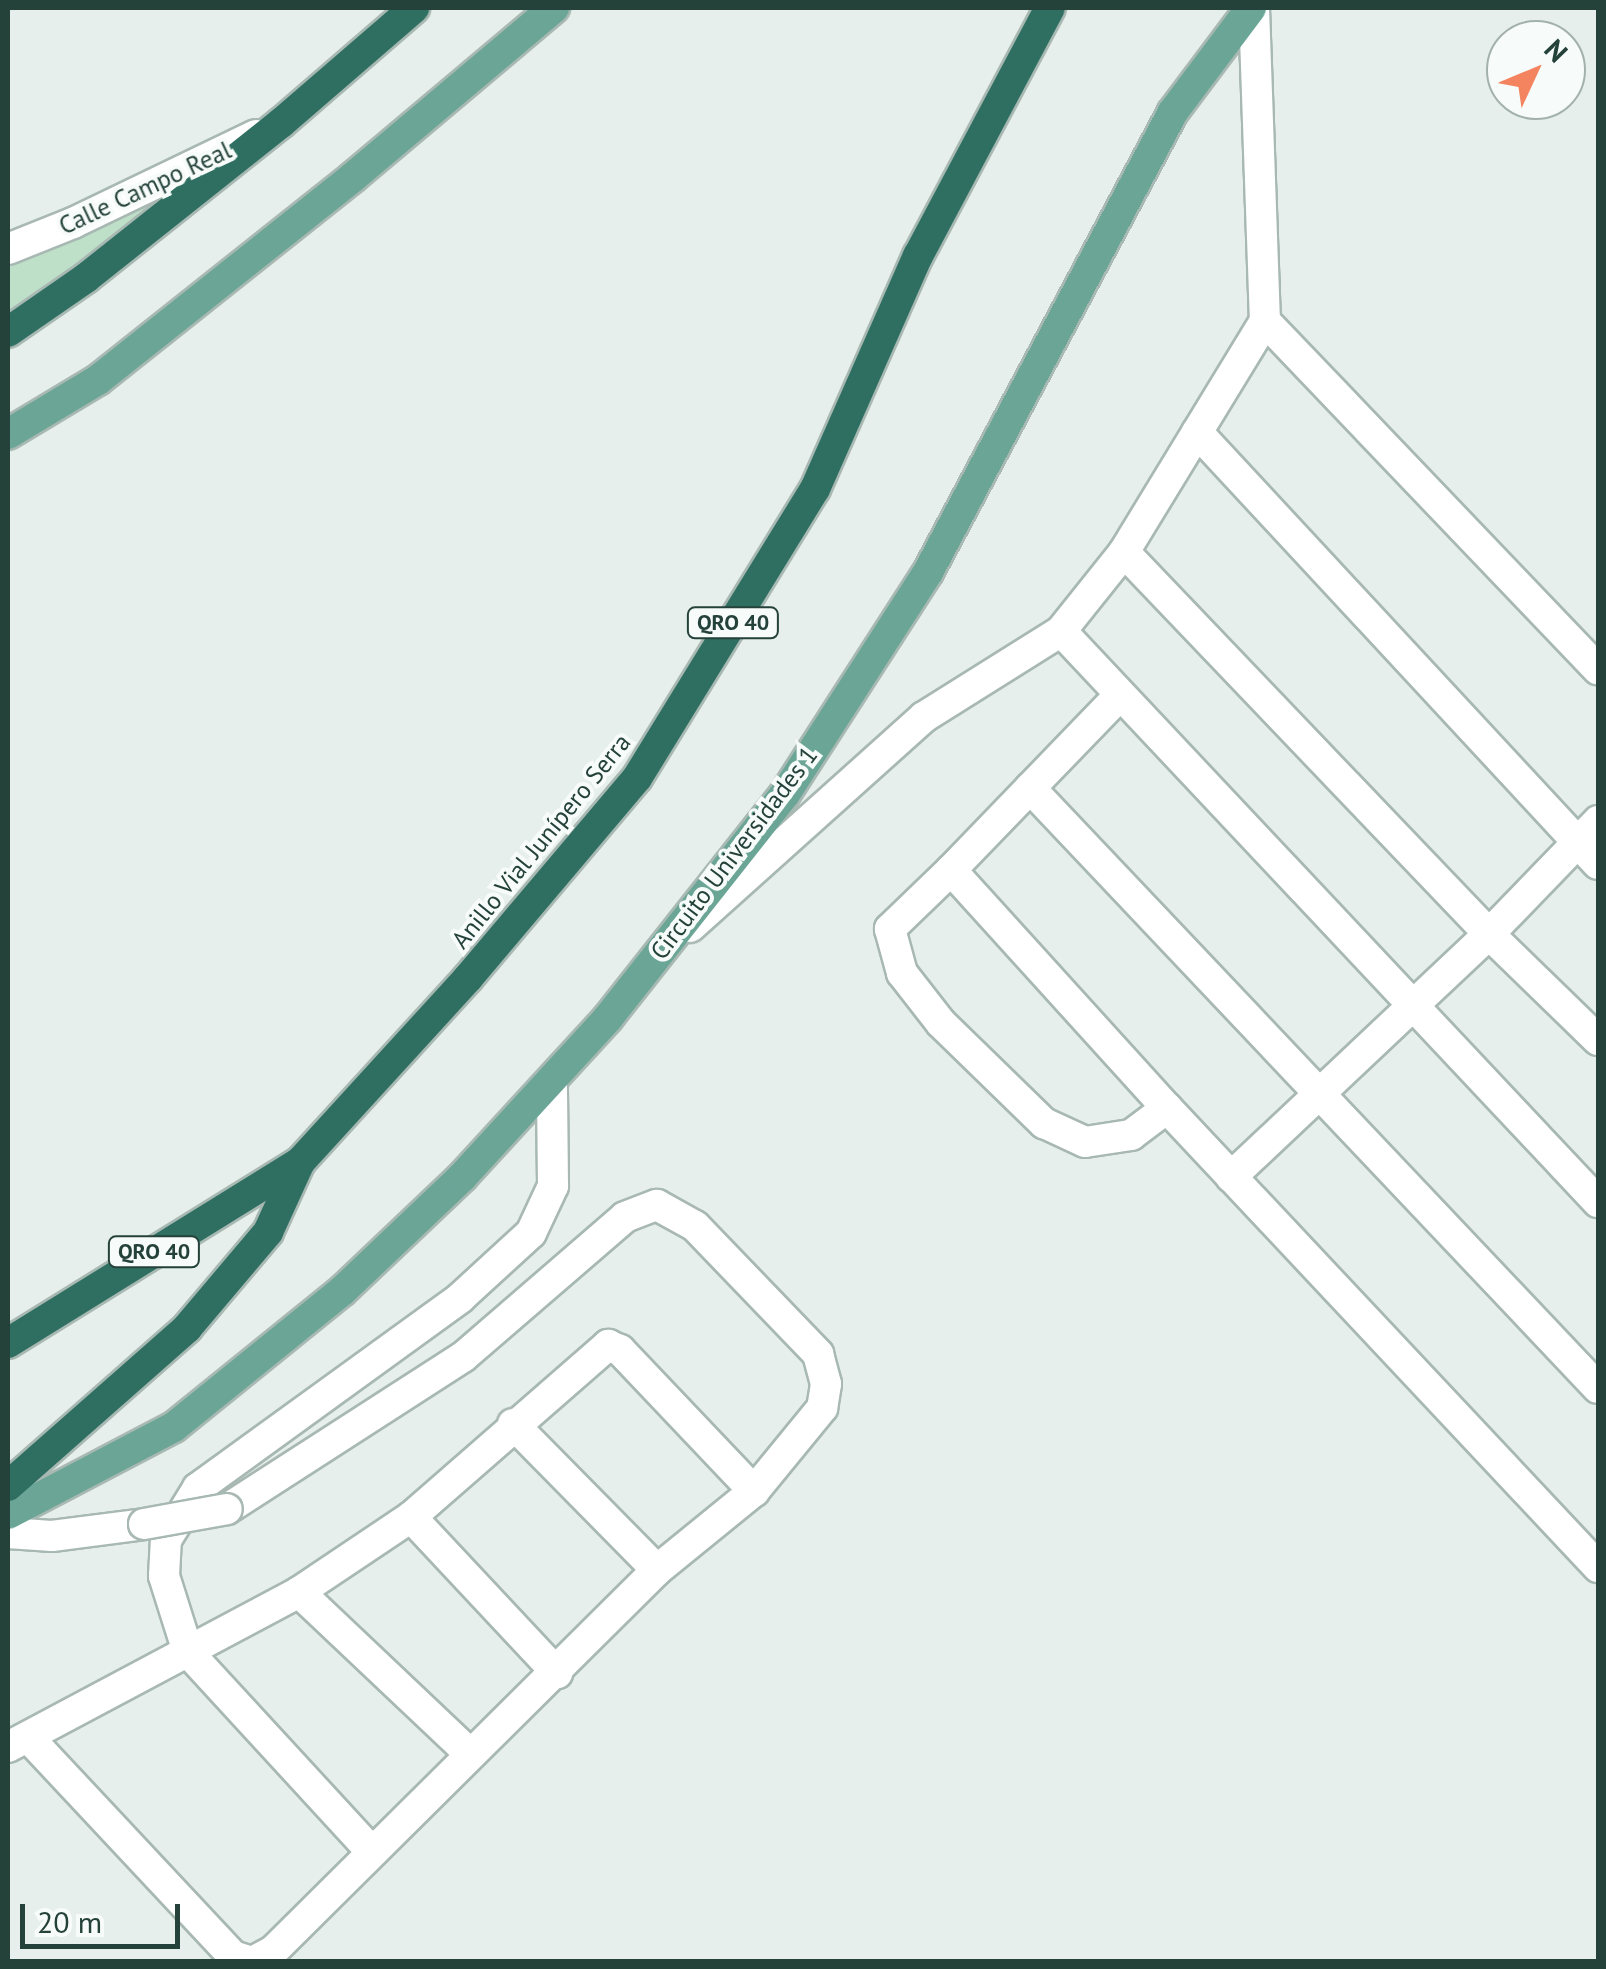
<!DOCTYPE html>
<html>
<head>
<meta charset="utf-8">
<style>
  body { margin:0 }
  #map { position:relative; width:1606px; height:1969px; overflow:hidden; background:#e6efeb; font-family:"PT Sans",sans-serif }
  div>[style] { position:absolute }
  .green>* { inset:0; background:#bfe0c8 }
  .roads { filter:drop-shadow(2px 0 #a8b8b2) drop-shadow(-2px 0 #a8b8b2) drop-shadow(0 2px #a8b8b2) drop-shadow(0 -2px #a8b8b2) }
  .minor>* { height:30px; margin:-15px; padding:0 15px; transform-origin:15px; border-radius:15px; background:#fff }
  .major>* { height:30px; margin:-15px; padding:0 15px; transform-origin:15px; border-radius:15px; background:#6aa596 }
  .highway>* { height:30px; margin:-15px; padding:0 15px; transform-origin:15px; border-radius:15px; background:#2f6f62 }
  .bridges { filter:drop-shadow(2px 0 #a8b8b2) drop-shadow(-2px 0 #a8b8b2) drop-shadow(0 2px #a8b8b2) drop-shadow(0 -2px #a8b8b2) }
  .minor-bridge>* { height:30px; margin:-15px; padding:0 15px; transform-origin:15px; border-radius:15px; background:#fff }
  span { translate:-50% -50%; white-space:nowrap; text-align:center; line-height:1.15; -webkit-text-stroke:8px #f7fbf9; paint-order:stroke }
  .shield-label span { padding:2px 8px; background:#f7fbf9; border:2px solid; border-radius:8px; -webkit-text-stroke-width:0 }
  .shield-label { font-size:22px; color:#24423a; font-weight:700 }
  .street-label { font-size:25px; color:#24423a }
  .frame { position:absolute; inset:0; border:10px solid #24423a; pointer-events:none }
  .north { position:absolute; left:1486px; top:20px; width:100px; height:100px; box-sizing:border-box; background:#f7fbf9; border:2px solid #a3b1ad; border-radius:50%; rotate:46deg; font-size:28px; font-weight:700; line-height:40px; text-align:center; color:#24423a }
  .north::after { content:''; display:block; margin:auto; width:35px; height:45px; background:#f4845f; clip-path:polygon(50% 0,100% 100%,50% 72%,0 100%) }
  .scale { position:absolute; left:20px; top:1904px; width:160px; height:45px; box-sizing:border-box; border:5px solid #24423a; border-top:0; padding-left:12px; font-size:30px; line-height:35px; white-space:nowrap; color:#24423a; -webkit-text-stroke:8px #f7fbf9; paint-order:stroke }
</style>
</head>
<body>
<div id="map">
  <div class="green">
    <i style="clip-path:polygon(281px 123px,8px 332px,8px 249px)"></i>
  </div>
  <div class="roads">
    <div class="minor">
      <i style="left:1254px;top:8px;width:313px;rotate:88deg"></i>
      <i style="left:1265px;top:321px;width:482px;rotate:46.3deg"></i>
      <i style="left:8px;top:249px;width:70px;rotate:-21.8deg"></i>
      <i style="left:73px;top:223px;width:203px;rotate:-25.7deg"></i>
      <i style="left:1197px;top:432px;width:589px;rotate:47.13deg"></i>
      <i style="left:1124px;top:552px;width:528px;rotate:46.3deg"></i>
      <i style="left:1489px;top:934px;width:152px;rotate:44.2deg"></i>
      <i style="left:1061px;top:631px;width:784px;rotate:46.76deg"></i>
      <i style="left:1119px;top:696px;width:242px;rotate:134deg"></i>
      <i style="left:951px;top:870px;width:321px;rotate:47.8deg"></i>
      <i style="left:1167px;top:1108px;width:630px;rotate:46.8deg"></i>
      <i style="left:1030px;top:788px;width:826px;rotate:46.57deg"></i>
      <i style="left:951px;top:870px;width:85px;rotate:136deg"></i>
      <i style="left:890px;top:929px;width:46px;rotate:74.7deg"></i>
      <i style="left:902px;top:973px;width:63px;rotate:52deg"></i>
      <i style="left:941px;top:1023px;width:144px;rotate:44.2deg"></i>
      <i style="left:1044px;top:1123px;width:45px;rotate:24.9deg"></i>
      <i style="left:1085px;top:1142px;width:47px;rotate:-8.7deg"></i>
      <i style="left:1131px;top:1135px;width:45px;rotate:-36.9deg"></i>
      <i style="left:690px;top:927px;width:314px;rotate:-41.9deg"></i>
      <i style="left:924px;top:717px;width:162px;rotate:-32.1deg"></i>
      <i style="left:1061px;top:631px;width:101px;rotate:-51.4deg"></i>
      <i style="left:1124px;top:552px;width:271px;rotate:-58.6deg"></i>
      <i style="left:1231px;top:1177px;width:354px;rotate:-43.3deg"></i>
      <i style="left:1489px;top:934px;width:157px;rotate:-46deg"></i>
      <i style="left:513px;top:1424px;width:205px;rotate:45.4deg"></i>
      <i style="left:227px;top:1509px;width:281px;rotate:-32.8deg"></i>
      <i style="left:463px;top:1357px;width:214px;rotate:-40.8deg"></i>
      <i style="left:625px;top:1217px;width:34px;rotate:-21deg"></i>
      <i style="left:657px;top:1205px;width:43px;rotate:28.9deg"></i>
      <i style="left:695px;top:1226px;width:178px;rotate:46.1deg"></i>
      <i style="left:818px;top:1354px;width:31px;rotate:75deg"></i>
      <i style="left:826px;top:1384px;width:24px;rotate:99deg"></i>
      <i style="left:822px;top:1408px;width:107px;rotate:129.3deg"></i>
      <i style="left:754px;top:1491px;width:125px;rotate:140.8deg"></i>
      <i style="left:657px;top:1570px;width:541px;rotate:135.22deg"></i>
      <i style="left:273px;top:1951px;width:24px;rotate:152deg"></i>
      <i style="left:411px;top:1517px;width:214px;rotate:46.9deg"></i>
      <i style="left:8px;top:1533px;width:44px;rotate:3.9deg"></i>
      <i style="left:52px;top:1536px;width:93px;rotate:-7.4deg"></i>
      <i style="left:299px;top:1592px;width:234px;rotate:43.4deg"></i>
      <i style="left:28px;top:1737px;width:300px;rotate:46.9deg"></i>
      <i style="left:233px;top:1956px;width:19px;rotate:18deg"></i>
      <i style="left:8px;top:1747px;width:330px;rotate:-28deg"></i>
      <i style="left:299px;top:1592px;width:135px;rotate:-33.8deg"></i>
      <i style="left:411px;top:1517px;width:262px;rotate:-41.1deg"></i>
      <i style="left:608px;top:1345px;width:13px;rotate:23deg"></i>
      <i style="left:620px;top:1350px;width:195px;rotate:46.5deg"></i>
      <i style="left:372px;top:1852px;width:272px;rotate:-132.6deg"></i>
      <i style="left:188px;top:1652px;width:80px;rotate:-107.5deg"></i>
      <i style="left:164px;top:1576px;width:36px;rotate:-87deg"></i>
      <i style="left:166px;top:1540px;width:61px;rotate:-58.4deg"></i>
      <i style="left:198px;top:1488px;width:324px;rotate:-35.9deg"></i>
      <i style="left:460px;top:1298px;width:96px;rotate:-42.5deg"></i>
      <i style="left:531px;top:1233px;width:52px;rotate:-64.9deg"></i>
      <i style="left:553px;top:1186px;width:103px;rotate:-90.6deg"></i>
    </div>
    <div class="major">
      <i style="left:8px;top:434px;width:105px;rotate:-31deg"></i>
      <i style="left:98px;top:380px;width:326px;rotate:-38.5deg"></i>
      <i style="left:353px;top:177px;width:263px;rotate:-40.1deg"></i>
      <i style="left:8px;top:1514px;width:187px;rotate:-27.7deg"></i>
      <i style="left:174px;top:1427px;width:216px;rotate:-39deg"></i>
      <i style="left:342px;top:1291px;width:166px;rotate:-43.5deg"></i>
      <i style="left:462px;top:1177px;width:216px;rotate:-47.4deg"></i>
      <i style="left:608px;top:1018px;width:285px;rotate:-51.7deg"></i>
      <i style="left:785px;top:794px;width:262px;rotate:-57.2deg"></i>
      <i style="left:927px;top:574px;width:523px;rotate:-61.97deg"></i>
      <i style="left:1173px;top:112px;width:130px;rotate:-53.1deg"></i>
    </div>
    <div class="highway">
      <i style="left:8px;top:332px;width:95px;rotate:-34.7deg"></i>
      <i style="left:86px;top:278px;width:249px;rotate:-38.5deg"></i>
      <i style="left:281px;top:123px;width:176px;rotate:-40.8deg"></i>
      <i style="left:8px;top:1343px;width:344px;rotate:-31.8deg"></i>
      <i style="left:300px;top:1162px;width:249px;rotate:-47.6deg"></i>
      <i style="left:468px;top:978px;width:262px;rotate:-49.8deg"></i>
      <i style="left:637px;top:778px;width:339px;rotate:-58.4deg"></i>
      <i style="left:815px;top:489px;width:255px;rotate:-66.2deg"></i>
      <i style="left:918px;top:256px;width:281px;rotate:-62deg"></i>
      <i style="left:8px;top:1486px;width:239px;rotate:-41.4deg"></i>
      <i style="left:187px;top:1328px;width:126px;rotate:-49.8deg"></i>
      <i style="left:268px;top:1232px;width:77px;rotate:-65.4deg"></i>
    </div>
  </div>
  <div class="bridges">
    <div class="minor-bridge">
      <i style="left:144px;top:1524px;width:84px;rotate:-10.2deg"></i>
    </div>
  </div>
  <div class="shield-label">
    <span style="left:733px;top:623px">QRO 40</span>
    <span style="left:154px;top:1252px">QRO 40</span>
  </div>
  <div class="street-label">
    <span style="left:145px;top:188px;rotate:-25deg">Calle Campo Real</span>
    <span style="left:541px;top:841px;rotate:-51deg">Anillo Vial Junípero Serra</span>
    <span style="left:734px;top:853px;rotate:-53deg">Circuito Universidades 1</span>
  </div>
  <div class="frame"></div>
  <div class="north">N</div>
  <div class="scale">20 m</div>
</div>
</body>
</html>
